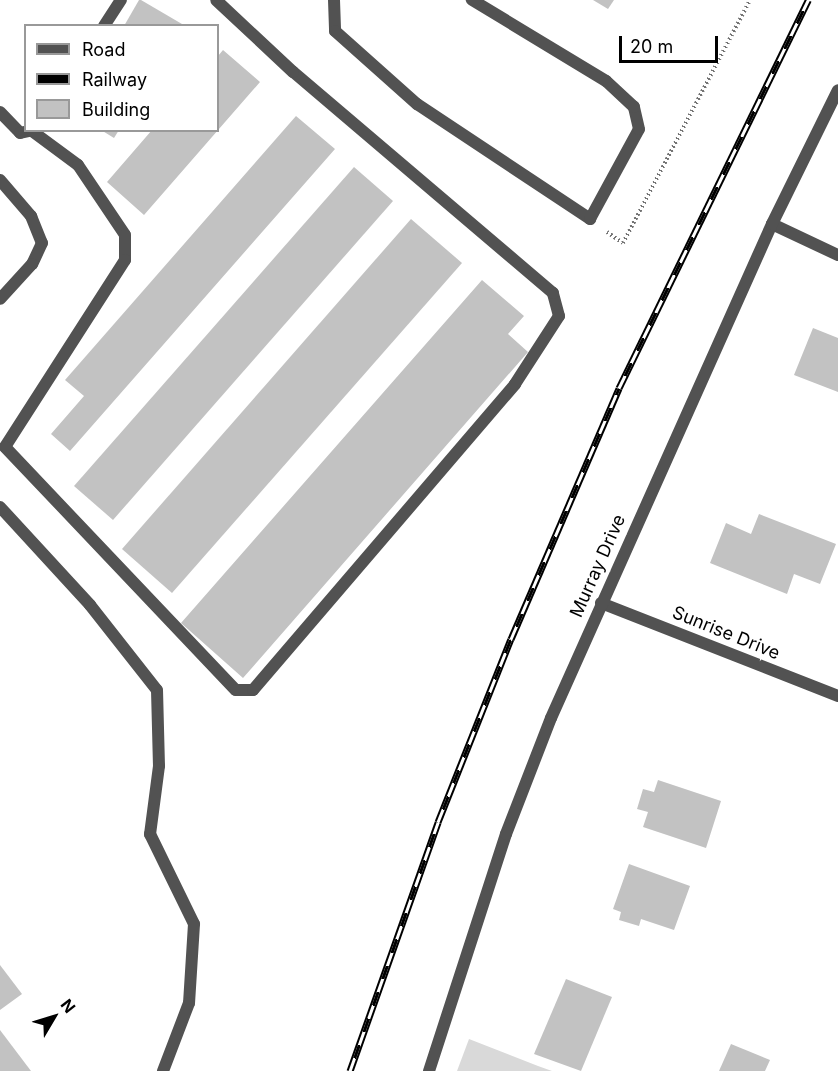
<!DOCTYPE html>
<html>
<head>
<meta charset="utf-8">
<style>
  body { margin:0 }
  #map { position:relative; width:838px; height:1071px; overflow:hidden; background:#fff; font-family:Inter,sans-serif }
  div>[style] { position:absolute }
  .green>* { inset:0; background:#d9d9d9 }
  .building>* { inset:0; background:#c2c2c2 }
  .path>* { height:4px; margin-top:-2px; transform-origin:0; background:repeating-linear-gradient(90deg,#747474 0 1.5px,transparent 0 4.5px) }
  .service>* { height:12px; margin:-6px; padding:0 6px; transform-origin:6px; border-radius:6px; background:#525252 }
  .minor>* { height:12px; margin:-6px; padding:0 6px; transform-origin:6px; border-radius:6px; background:#525252 }
  .rail>* { height:7px; margin-top:-3.5px; transform-origin:0; background:repeating-linear-gradient(90deg,#fff 0 14px,#000 0 28px); box-sizing:border-box; border-block:2px solid #000 }
  span { translate:-50% -50%; white-space:nowrap; text-align:center; line-height:1.15; -webkit-text-stroke:5px #fff; paint-order:stroke }
  .street-label { font-size:18px; color:#000 }
  .legend { position:absolute; left:24px; top:24px; width:195px; height:108px; box-sizing:border-box; background:#fff; border:2px solid #999; margin:0; padding:8px 10px; list-style:none; font-size:18px; color:#000 }
  .legend li { display:flex; align-items:center; gap:12px; height:30px }
  .legend b { width:30px; border:2px solid #999 }
  .north { position:absolute; left:24px; top:987px; width:60px; height:60px; -webkit-text-stroke:4px #fff; paint-order:stroke; rotate:52deg; font-size:16px; font-weight:700; line-height:24px; text-align:center; color:#000 }
  .north::after { content:''; display:block; margin:auto; width:21px; height:27px; background:#000; clip-path:polygon(50% 0,100% 100%,50% 72%,0 100%) }
  .scale { position:absolute; left:619px; top:36px; width:99px; height:27px; box-sizing:border-box; border:3px solid #000; border-top:0; padding-left:8px; font-size:18px; line-height:21px; white-space:nowrap; color:#000; -webkit-text-stroke:4px #fff; paint-order:stroke }
</style>
</head>
<body>
<div id="map">
  <div class="green">
    <i style="clip-path:polygon(469px 1039px,538px 1066px,552px 1071px,457px 1071px)"></i>
  </div>
  <div class="building">
    <i style="clip-path:polygon(139px 0,141px 0,182px 24px,124px 26px)"></i>
    <i style="clip-path:polygon(593px 0,614px 0,608px 9px)"></i>
    <i style="clip-path:polygon(223px 50px,260px 82px,144px 215px,107px 182px,152px 130px,218px 130px,218px 56px)"></i>
    <i style="clip-path:polygon(296px 116px,335px 149px,70px 451px,51px 434px,84px 396px,65px 380px)"></i>
    <i style="clip-path:polygon(101px 130px,119px 130px,114px 138px)"></i>
    <i style="clip-path:polygon(354px 167px,393px 201px,113px 520px,74px 486px)"></i>
    <i style="clip-path:polygon(411px 219px,462px 263px,172px 593px,122px 549px)"></i>
    <i style="clip-path:polygon(482px 280px,524px 316px,508px 334px,528px 352px,243px 678px,181px 623px)"></i>
    <i style="clip-path:polygon(813px 328px,838px 338px,838px 392px,794px 375px)"></i>
    <i style="clip-path:polygon(759px 514px,836px 544px,820px 584px,794px 574px,787px 594px,710px 563px,726px 523px,751px 534px)"></i>
    <i style="clip-path:polygon(658px 780px,721px 801px,706px 848px,643px 827px,648px 812px,637px 809px,643px 789px,654px 792px)"></i>
    <i style="clip-path:polygon(629px 864px,690px 886px,674px 930px,641px 919px,639px 926px,619px 920px,621px 912px,613px 909px)"></i>
    <i style="clip-path:polygon(0 965px,22px 994px,0 1010px)"></i>
    <i style="clip-path:polygon(566px 979px,612px 997px,581px 1071px,534px 1054px)"></i>
    <i style="clip-path:polygon(0 1030px,31px 1071px,0 1071px)"></i>
    <i style="clip-path:polygon(731px 1044px,770px 1060px,765px 1071px,719px 1071px)"></i>
  </div>
  <div class="path">
    <i style="left:607px;top:232px;width:19px;rotate:35deg"></i>
    <i style="left:623px;top:243px;width:274px;rotate:-62.4deg"></i>
  </div>
  <div class="service">
    <i style="left:334px;top:0;width:31px;rotate:88deg"></i>
    <i style="left:335px;top:31px;width:110px;rotate:41.7deg"></i>
    <i style="left:417px;top:104px;width:208px;rotate:33.6deg"></i>
    <i style="left:590px;top:219px;width:102px;rotate:-61.4deg"></i>
    <i style="left:639px;top:129px;width:23px;rotate:-103deg"></i>
    <i style="left:634px;top:107px;width:38px;rotate:-137deg"></i>
    <i style="left:606px;top:81px;width:157px;rotate:-148.8deg"></i>
    <i style="left:104px;top:26px;width:31px;rotate:-57deg"></i>
    <i style="left:0;top:112px;width:29px;rotate:46deg"></i>
    <i style="left:20px;top:133px;width:13px;rotate:-13deg"></i>
    <i style="left:32px;top:131px;width:57px;rotate:36.5deg"></i>
    <i style="left:78px;top:165px;width:84px;rotate:56.1deg"></i>
    <i style="left:125px;top:235px;width:25px;rotate:90deg"></i>
    <i style="left:125px;top:260px;width:222px;rotate:122.7deg"></i>
    <i style="left:5px;top:447px;width:335px;rotate:46.5deg"></i>
    <i style="left:236px;top:690px;width:17px"></i>
    <i style="left:253px;top:690px;width:403px;rotate:-49.4deg"></i>
    <i style="left:515px;top:384px;width:81px;rotate:-57.1deg"></i>
    <i style="left:559px;top:316px;width:24px;rotate:-105deg"></i>
    <i style="left:553px;top:293px;width:341px;rotate:-139.6deg"></i>
    <i style="left:293px;top:72px;width:105px;rotate:-136.9deg"></i>
    <i style="left:0;top:180px;width:48px;rotate:49.3deg"></i>
    <i style="left:31px;top:216px;width:29px;rotate:68deg"></i>
    <i style="left:42px;top:243px;width:23px;rotate:115deg"></i>
    <i style="left:32px;top:264px;width:47px;rotate:132.4deg"></i>
    <i style="left:0;top:507px;width:133px;rotate:47.4deg"></i>
    <i style="left:90px;top:605px;width:108px;rotate:51.8deg"></i>
    <i style="left:157px;top:690px;width:76px;rotate:88.5deg"></i>
    <i style="left:159px;top:766px;width:69px;rotate:97.5deg"></i>
    <i style="left:150px;top:834px;width:100px;rotate:63.9deg"></i>
    <i style="left:194px;top:924px;width:79px;rotate:93.6deg"></i>
    <i style="left:189px;top:1003px;width:73px;rotate:110.9deg"></i>
  </div>
  <div class="minor">
    <i style="left:772px;top:224px;width:73px;rotate:25.2deg"></i>
    <i style="left:601px;top:603px;width:255px;rotate:21.4deg"></i>
    <i style="left:429px;top:1071px;width:249px;rotate:-72deg"></i>
    <i style="left:506px;top:834px;width:124px;rotate:-68.8deg"></i>
    <i style="left:551px;top:718px;width:541px;rotate:-65.9deg"></i>
    <i style="left:772px;top:224px;width:149px;rotate:-63.8deg"></i>
  </div>
  <div class="rail">
    <i style="left:350px;top:1071px;width:264px;rotate:-70.5deg"></i>
    <i style="left:438px;top:822px;width:197px;rotate:-68.3deg"></i>
    <i style="left:511px;top:639px;width:273px;rotate:-66.7deg"></i>
    <i style="left:619px;top:388px;width:432px;rotate:-64deg"></i>
  </div>
  <div class="street-label">
    <span style="left:598px;top:566px;rotate:-66deg">Murray Drive</span>
    <span style="left:726px;top:633px;rotate:22deg">Sunrise Drive</span>
  </div>
  <ul class="legend">
  <li><b style="height:8px;background:#525252"></b>Road</li>
  <li><b style="height:8px;background:#000"></b>Railway</li>
  <li><b style="height:16px;background:#c2c2c2"></b>Building</li>
  </ul>
  <div class="north">N</div>
  <div class="scale">20 m</div>
</div>
</body>
</html>
